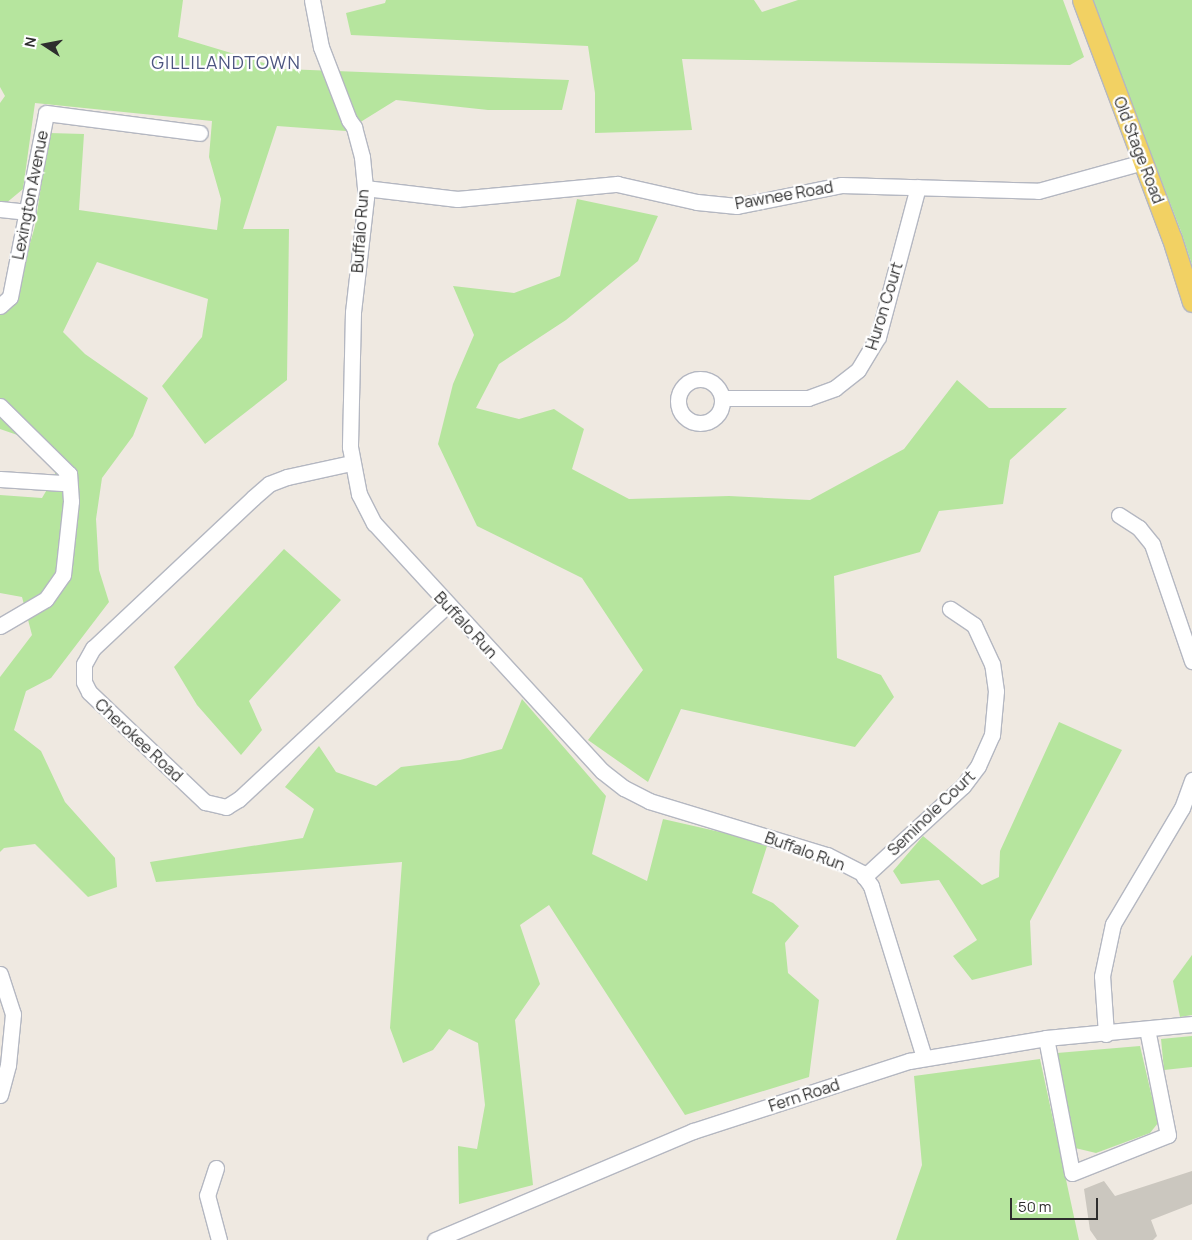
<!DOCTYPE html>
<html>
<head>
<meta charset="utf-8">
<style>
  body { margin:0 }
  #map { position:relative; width:1192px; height:1240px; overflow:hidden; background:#efe9e1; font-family:Manrope,sans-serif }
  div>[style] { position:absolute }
  .green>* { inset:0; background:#b6e59e }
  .building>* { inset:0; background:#cbc7bf }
  .roads { filter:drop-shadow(1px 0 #b4b7c1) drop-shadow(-1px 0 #b4b7c1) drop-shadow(0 1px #b4b7c1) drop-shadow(0 -1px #b4b7c1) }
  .minor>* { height:15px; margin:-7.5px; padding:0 7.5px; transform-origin:7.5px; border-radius:7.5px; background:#fff }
  .minor>.ring { margin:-7.5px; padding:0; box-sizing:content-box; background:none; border:15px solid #fff; border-radius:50% }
  .major>* { height:19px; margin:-9.5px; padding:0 9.5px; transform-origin:9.5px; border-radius:9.5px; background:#f2d163 }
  span { translate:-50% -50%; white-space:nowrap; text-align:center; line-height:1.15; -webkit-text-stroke:4.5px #fff; paint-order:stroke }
  .street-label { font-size:16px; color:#2e2e2e }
  .neighbourhood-label { font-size:18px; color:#4d5680; letter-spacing:1px }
  .north { position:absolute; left:20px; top:20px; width:50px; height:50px; -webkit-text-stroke:4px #fff; paint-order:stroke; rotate:281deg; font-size:14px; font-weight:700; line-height:20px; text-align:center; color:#2e2e2e }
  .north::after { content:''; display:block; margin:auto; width:18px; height:22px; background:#2e2e2e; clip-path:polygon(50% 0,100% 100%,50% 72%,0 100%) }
  .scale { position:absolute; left:1010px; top:1198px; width:88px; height:22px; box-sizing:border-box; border:2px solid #2e2e2e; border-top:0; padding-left:6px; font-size:15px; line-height:18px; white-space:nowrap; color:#2e2e2e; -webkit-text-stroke:4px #fff; paint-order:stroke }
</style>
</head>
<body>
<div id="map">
  <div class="green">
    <i style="clip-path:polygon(0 0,183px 0,178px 37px,284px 69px,569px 80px,562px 110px,488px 110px,396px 100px,346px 131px,277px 126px,243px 229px,289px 229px,287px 380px,205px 444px,162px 386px,202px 337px,208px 299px,97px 262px,63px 332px,85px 354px,148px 398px,133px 436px,102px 478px,96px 519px,99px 570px,109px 602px,51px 678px,26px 691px,14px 730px,41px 751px,65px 802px,115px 858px,117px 887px,88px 897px,35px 844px,4px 848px,0 852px,0 677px,32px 635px,22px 597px,0 593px,0 495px,42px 498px,55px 476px,55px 448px,0 429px,0 315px,12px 306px,35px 226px,49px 133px,84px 134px,79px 210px,217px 230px,221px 199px,209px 157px,212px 121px,35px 103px,23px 189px,5px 204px,0 203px,0 103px,5px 96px,0 87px)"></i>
    <i style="clip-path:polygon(386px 0,754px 0,762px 12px,798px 0,1063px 0,1084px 57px,1070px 65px,682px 59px,692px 130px,595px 133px,595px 93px,588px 46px,351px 35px,346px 13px,385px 3px)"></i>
    <i style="clip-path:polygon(1092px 0,1192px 0,1192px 265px,1182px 234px)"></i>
    <i style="clip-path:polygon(577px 199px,658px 216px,638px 261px,566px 320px,499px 364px,476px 408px,519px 419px,554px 409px,584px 429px,572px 469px,629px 499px,729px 496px,810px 500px,904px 449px,957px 380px,989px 408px,1067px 408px,1010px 460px,1003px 504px,939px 511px,920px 552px,834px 576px,837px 658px,881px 675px,894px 697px,855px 747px,681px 709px,648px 782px,588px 740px,643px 670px,582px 578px,477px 526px,438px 444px,453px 384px,474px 335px,453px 286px,514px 293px,560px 276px)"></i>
    <i style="clip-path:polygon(284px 549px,341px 600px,249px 701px,262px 730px,241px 755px,197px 705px,174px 667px)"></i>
    <i style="clip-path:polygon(522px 699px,606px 796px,592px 854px,647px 881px,663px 819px,768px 843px,752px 893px,773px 903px,799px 926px,785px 943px,788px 973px,819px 1000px,809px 1077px,685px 1115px,549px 905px,520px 925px,540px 984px,515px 1020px,533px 1185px,459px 1204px,458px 1146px,477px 1149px,485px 1105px,478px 1043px,449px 1029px,433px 1050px,403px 1063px,390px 1028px,402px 862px,156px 882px,150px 862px,303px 838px,314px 809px,285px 787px,319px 746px,336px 772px,376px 786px,401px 767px,460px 760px,502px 749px)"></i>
    <i style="clip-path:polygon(1059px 722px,1122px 750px,1030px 921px,1032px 965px,972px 980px,953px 956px,977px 940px,939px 880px,901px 884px,893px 871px,923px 836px,982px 885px,999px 877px,1000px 851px)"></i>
    <i style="clip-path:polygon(1192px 955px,1192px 1015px,1180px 1017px,1173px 981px)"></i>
    <i style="clip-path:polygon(1192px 1036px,1192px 1067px,1164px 1070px,1161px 1039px)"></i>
    <i style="clip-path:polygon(1140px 1046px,1158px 1123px,1150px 1133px,1096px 1153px,1071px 1147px,1057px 1053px)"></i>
    <i style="clip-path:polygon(1040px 1059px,1079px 1240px,896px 1240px,922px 1165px,914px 1076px)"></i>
  </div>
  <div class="building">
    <i style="clip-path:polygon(1192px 1171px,1192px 1204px,1151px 1220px,1157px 1236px,1153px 1240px,1097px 1240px,1090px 1230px,1084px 1189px,1104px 1181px,1115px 1196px)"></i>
  </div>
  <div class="roads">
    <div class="minor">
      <i style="left:312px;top:0;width:48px;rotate:79.2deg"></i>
      <i style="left:321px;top:47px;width:78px;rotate:69deg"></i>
      <i style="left:349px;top:120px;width:9px;rotate:54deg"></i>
      <i style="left:354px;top:127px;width:31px;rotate:75deg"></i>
      <i style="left:362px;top:157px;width:41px;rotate:84.4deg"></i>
      <i style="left:366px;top:198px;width:115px;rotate:96.5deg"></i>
      <i style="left:353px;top:312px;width:135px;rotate:91.3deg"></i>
      <i style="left:350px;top:447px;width:48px;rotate:79.2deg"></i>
      <i style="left:359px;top:494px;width:33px;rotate:63deg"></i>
      <i style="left:374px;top:523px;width:337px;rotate:47.4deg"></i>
      <i style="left:602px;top:771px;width:28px;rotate:38deg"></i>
      <i style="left:624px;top:788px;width:28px;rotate:27deg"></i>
      <i style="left:649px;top:801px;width:186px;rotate:16.9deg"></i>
      <i style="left:827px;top:855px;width:39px;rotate:27deg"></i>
      <i style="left:862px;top:873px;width:16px;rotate:55deg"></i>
      <i style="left:871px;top:886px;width:179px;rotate:72.8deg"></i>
      <i style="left:365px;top:188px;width:93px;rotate:6.8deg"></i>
      <i style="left:457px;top:199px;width:161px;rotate:-5.4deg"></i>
      <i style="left:617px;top:184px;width:82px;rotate:12.7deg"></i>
      <i style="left:697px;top:202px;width:40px;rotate:5.7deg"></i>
      <i style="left:737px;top:206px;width:106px;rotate:-11.4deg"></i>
      <i style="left:841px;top:185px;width:197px;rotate:1.7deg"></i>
      <i style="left:1038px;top:191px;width:109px;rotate:-15.4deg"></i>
      <i style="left:0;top:209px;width:28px;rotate:6deg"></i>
      <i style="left:0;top:306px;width:13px;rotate:-42deg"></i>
      <i style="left:10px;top:297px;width:187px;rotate:-78.9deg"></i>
      <i style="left:46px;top:113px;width:155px;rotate:7.4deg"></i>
      <i class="ring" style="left:678px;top:379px;width:29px;height:29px"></i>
      <i style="left:723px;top:398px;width:85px"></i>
      <i style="left:808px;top:398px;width:29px;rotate:-20deg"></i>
      <i style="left:835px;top:388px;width:29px;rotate:-38deg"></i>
      <i style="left:858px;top:370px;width:39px;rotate:-59deg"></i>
      <i style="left:878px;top:337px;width:155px;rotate:-75.1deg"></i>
      <i style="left:0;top:406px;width:97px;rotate:44.6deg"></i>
      <i style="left:69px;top:474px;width:11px;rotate:128deg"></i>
      <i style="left:62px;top:483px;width:62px;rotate:-176.3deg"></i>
      <i style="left:351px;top:463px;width:66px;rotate:167.7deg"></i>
      <i style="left:287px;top:477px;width:19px;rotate:159deg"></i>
      <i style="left:269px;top:484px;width:21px;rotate:139deg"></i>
      <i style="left:253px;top:498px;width:219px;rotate:136.8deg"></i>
      <i style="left:93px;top:648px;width:18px;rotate:119deg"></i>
      <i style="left:84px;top:664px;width:18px;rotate:90deg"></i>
      <i style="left:84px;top:682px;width:11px;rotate:63deg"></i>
      <i style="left:89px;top:692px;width:160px;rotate:43.5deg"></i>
      <i style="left:205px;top:802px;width:22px;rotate:13deg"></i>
      <i style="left:226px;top:807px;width:15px;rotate:-32deg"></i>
      <i style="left:239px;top:799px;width:284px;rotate:-43deg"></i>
      <i style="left:1119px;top:515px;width:24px;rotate:33deg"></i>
      <i style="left:1139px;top:528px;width:21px;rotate:51deg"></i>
      <i style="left:1152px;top:544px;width:124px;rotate:71.1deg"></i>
      <i style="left:0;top:626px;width:53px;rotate:-30.4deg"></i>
      <i style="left:46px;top:599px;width:29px;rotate:-55deg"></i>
      <i style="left:63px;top:575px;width:74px;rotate:-83.8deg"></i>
      <i style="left:71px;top:501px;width:27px;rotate:-94deg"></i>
      <i style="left:864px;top:877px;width:134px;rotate:-42.6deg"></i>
      <i style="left:963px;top:786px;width:25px;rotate:-53deg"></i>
      <i style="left:978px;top:766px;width:34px;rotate:-66deg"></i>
      <i style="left:992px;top:735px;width:44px;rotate:-84.8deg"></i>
      <i style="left:996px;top:691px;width:27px;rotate:-98deg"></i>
      <i style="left:992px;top:664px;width:43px;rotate:-114.8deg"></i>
      <i style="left:974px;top:625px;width:29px;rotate:-146deg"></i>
      <i style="left:0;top:974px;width:42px;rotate:72deg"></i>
      <i style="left:13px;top:1014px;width:51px;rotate:95.6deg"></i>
      <i style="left:8px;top:1065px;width:31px;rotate:105deg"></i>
      <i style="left:1106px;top:1034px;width:58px;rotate:-93.9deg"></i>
      <i style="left:1102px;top:976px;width:53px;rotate:-78.1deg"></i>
      <i style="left:1113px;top:924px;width:135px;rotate:-59.3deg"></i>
      <i style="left:1182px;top:808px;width:30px;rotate:-70deg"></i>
      <i style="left:1046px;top:1038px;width:137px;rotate:79.1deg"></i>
      <i style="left:1072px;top:1173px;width:103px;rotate:-21.6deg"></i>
      <i style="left:1168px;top:1135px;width:108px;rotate:-101.2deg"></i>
      <i style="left:216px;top:1168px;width:28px;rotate:108deg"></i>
      <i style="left:207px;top:1195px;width:47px;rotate:75.1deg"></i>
      <i style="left:435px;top:1240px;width:280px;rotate:-22.9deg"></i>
      <i style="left:693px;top:1131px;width:227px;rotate:-18deg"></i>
      <i style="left:909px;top:1061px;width:139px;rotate:-9.5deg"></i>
      <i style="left:1046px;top:1038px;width:147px;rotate:-5.5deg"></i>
    </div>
    <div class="major">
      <i style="left:1082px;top:0;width:255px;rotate:69.4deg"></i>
      <i style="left:1172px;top:239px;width:66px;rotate:72.4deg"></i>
    </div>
  </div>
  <div class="street-label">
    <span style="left:1139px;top:150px;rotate:69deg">Old Stage Road</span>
    <span style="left:30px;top:195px;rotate:-79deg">Lexington Avenue</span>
    <span style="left:784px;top:195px;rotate:-10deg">Pawnee Road</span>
    <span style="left:360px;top:231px;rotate:-86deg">Buffalo Run</span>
    <span style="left:884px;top:306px;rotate:-73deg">Huron Court</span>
    <span style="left:466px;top:625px;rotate:47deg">Buffalo Run</span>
    <span style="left:139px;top:740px;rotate:43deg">Cherokee Road</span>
    <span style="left:931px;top:813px;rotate:-44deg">Seminole Court</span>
    <span style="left:805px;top:851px;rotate:20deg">Buffalo Run</span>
    <span style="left:804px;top:1095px;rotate:-18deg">Fern Road</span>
  </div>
  <div class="neighbourhood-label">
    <span style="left:226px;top:62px">GILLILANDTOWN</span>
  </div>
  <div class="north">N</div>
  <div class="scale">50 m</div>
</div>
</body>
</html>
